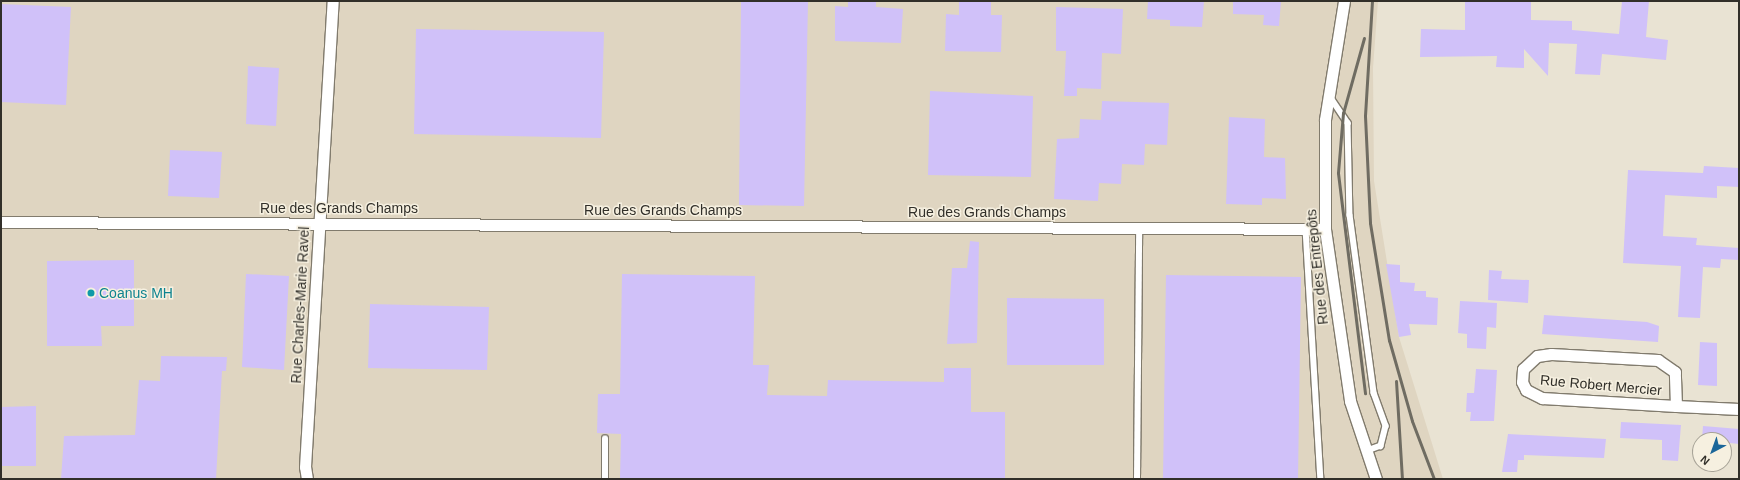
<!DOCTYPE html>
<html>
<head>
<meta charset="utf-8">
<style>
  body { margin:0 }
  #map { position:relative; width:1740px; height:480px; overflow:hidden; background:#e9e3d3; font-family:Arial,sans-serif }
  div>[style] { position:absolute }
  .industrial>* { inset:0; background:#dfd5c1 }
  .building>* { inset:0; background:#d0c1f9 }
  .roads { filter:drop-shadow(1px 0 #817b6d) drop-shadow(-1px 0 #817b6d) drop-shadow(0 1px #817b6d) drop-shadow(0 -1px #817b6d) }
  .lane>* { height:5.5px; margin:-2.75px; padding:0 2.75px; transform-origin:2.75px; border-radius:2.75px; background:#fff }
  .street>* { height:11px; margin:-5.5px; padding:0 5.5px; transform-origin:5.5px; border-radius:5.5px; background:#fff }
  .rail>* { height:3px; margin:-1.5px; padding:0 1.5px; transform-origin:1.5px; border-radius:1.5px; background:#6f6c62 }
  .dots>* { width:11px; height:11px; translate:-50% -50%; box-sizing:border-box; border:2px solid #f6f0e0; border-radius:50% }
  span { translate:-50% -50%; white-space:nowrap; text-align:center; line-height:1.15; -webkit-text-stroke:3px #f6f0e0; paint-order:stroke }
  .street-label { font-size:14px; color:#312f29 }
  .culture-label { font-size:14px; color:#0d838f }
  .left { translate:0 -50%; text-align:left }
  .frame { position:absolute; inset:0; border:2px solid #312f29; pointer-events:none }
  .north { position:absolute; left:1692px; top:432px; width:40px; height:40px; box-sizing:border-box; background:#f6f0e0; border:1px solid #a7a397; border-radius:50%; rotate:221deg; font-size:11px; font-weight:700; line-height:16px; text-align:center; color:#312f29 }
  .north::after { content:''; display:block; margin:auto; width:14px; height:18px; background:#1b6699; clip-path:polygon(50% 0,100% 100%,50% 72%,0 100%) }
</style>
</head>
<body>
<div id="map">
  <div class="industrial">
    <i style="clip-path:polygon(1px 1px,1378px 1px,1373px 68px,1374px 181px,1399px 337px,1443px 479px,1px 479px)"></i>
  </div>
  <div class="building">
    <i style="clip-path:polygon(741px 1px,808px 1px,804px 206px,739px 205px)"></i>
    <i style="clip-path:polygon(959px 1px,991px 1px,991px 15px,1002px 15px,1001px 52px,945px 51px,946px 14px,959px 15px)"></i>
    <i style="clip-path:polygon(1148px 1px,1204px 1px,1202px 27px,1170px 26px,1170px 20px,1147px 19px)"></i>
    <i style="clip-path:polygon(1233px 1px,1281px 1px,1279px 26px,1263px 25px,1264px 15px,1233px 14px)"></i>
    <i style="clip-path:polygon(1465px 1px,1531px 1px,1531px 20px,1572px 21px,1572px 30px,1619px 34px,1622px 1px,1649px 1px,1646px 37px,1668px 40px,1666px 60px,1602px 54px,1600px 75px,1575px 74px,1577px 44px,1549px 43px,1548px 76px,1524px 49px,1524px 68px,1496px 67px,1497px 56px,1420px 57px,1421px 29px,1465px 30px)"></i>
    <i style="clip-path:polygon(848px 2px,876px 2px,876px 7px,903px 9px,901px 43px,835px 41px,835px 6px,848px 7px)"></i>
    <i style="clip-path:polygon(1px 4px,71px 7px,66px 105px,1px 102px)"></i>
    <i style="clip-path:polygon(1056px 7px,1123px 9px,1121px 54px,1102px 53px,1101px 89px,1077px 88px,1077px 96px,1064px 96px,1066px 51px,1056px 51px)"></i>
    <i style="clip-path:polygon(416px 29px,604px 32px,601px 138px,414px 134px)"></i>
    <i style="clip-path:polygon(248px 66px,279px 68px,276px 126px,246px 124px)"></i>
    <i style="clip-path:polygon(930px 91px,1033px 96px,1031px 177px,928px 175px)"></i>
    <i style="clip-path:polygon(1102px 101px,1169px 103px,1167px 145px,1145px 144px,1144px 165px,1122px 164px,1121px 184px,1099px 183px,1098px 201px,1054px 199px,1057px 139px,1079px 138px,1080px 119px,1101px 120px)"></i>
    <i style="clip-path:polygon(1229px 117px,1265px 119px,1264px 157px,1285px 158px,1286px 199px,1262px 198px,1262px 205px,1226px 204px)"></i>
    <i style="clip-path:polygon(170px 150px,222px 152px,219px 198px,168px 196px)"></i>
    <i style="clip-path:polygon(1704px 166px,1739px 168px,1739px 187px,1717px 186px,1717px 198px,1665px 195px,1663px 236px,1697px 238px,1696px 245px,1739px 248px,1739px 260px,1721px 259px,1720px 268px,1703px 267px,1700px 318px,1678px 317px,1681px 266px,1623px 263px,1628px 170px,1703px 173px)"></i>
    <i style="clip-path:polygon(970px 241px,979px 242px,977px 343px,947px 344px,952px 268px,967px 268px)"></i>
    <i style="clip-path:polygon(134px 260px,134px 326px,101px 326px,102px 346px,47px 346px,47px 261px)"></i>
    <i style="clip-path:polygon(1386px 264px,1400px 265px,1400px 282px,1415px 283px,1414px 291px,1426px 291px,1426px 297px,1438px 298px,1437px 325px,1409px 324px,1411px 335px,1399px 337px)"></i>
    <i style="clip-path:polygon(1489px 270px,1502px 271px,1501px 279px,1529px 280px,1528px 303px,1488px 300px)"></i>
    <i style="clip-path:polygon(246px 274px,289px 276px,284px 370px,242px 367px)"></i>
    <i style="clip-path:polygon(622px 274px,755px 276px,753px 365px,769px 365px,767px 395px,827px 396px,828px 380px,944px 382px,944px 368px,971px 368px,971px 412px,1005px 412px,1005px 479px,620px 479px,621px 434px,597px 433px,598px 394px,620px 394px)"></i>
    <i style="clip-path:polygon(1166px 275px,1301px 277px,1298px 479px,1163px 479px)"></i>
    <i style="clip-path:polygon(1007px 298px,1104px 299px,1104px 365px,1007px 365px)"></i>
    <i style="clip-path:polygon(1460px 301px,1497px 303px,1496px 328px,1487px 327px,1486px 349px,1467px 348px,1467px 334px,1458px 333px)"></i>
    <i style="clip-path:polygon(370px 304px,489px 307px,487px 370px,368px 368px)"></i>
    <i style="clip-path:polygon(1544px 315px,1647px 322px,1659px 326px,1658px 342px,1542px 334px)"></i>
    <i style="clip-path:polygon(1700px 342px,1717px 343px,1717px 386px,1698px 385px)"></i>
    <i style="clip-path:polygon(161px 356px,227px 357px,226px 371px,222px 371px,216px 479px,61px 479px,64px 436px,135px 435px,139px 380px,160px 381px)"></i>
    <i style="clip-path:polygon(1476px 369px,1497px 370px,1494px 421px,1470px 421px,1471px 412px,1466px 412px,1467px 393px,1474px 393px)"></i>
    <i style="clip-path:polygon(36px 406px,36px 466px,1px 466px,1px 407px)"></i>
    <i style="clip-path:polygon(1621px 422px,1681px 425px,1678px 461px,1662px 460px,1662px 440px,1620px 438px)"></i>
    <i style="clip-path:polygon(1703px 426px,1739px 429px,1739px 444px,1702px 440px)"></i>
    <i style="clip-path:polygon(1508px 434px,1606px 439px,1604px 458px,1524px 455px,1524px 460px,1518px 460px,1517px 472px,1502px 472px)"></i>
  </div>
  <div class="roads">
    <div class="lane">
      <i style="left:1329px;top:95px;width:34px;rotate:56deg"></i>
      <i style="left:1348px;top:123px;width:92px;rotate:88.8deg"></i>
      <i style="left:1350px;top:215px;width:180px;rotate:82.3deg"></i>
      <i style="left:1374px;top:393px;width:35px;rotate:70deg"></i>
      <i style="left:1386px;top:426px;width:21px;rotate:104deg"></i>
      <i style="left:1381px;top:446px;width:15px;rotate:160deg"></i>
      <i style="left:1306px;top:229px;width:250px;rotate:86.6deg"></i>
      <i style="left:605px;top:479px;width:40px;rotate:-90deg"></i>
      <i style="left:1137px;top:479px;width:251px;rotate:-89.5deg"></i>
    </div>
    <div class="street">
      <i style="left:1344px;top:1px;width:121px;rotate:99.1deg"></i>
      <i style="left:1325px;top:120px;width:109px;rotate:90deg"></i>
      <i style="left:1325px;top:229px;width:174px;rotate:81.7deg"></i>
      <i style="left:1350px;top:401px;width:82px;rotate:71.6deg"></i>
      <i style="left:1px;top:222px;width:1324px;rotate:0.3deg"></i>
      <i style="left:1676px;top:406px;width:34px;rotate:-92deg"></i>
      <i style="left:1675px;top:372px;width:21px;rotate:-145deg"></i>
      <i style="left:1658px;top:360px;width:107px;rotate:-176.8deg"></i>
      <i style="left:1551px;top:354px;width:14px;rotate:172deg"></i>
      <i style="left:1537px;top:356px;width:19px;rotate:137deg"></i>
      <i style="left:1523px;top:369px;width:13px;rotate:94deg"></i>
      <i style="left:1522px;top:382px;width:9px;rotate:63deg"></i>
      <i style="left:1526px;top:390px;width:18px;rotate:27deg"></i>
      <i style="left:1542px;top:398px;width:134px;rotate:3.4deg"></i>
      <i style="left:1676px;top:406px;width:63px;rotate:2.7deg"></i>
      <i style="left:307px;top:479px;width:12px;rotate:-99deg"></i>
      <i style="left:305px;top:467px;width:467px;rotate:-86.6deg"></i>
    </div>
  </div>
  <div class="rail">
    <i style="left:1372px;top:1px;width:115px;rotate:93.5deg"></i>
    <i style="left:1365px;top:116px;width:107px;rotate:87.3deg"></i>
    <i style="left:1370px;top:223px;width:119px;rotate:80.8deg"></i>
    <i style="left:1389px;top:340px;width:84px;rotate:74.1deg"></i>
    <i style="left:1412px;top:421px;width:62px;rotate:69.2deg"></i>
    <i style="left:1364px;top:38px;width:78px;rotate:105.6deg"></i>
    <i style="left:1343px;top:113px;width:60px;rotate:94.8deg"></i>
    <i style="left:1338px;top:173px;width:222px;rotate:83deg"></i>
    <i style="left:1396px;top:381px;width:98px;rotate:86.5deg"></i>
  </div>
  <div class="dots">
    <i style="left:91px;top:293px;background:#0f9aa8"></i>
  </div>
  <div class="street-label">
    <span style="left:339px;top:208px">Rue des Grands Champs</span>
    <span style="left:663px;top:210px">Rue des Grands Champs</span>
    <span style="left:987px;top:212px">Rue des Grands Champs</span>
    <span style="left:1317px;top:267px;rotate:-96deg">Rue des Entrepôts</span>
    <span style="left:300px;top:305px;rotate:-87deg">Rue Charles-Marie Ravel</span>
    <span style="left:1601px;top:385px;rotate:5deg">Rue Robert Mercier</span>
  </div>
  <div class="culture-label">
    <span class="left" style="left:99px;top:293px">Coanus MH</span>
  </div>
  <div class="frame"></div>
  <div class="north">N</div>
</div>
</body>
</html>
